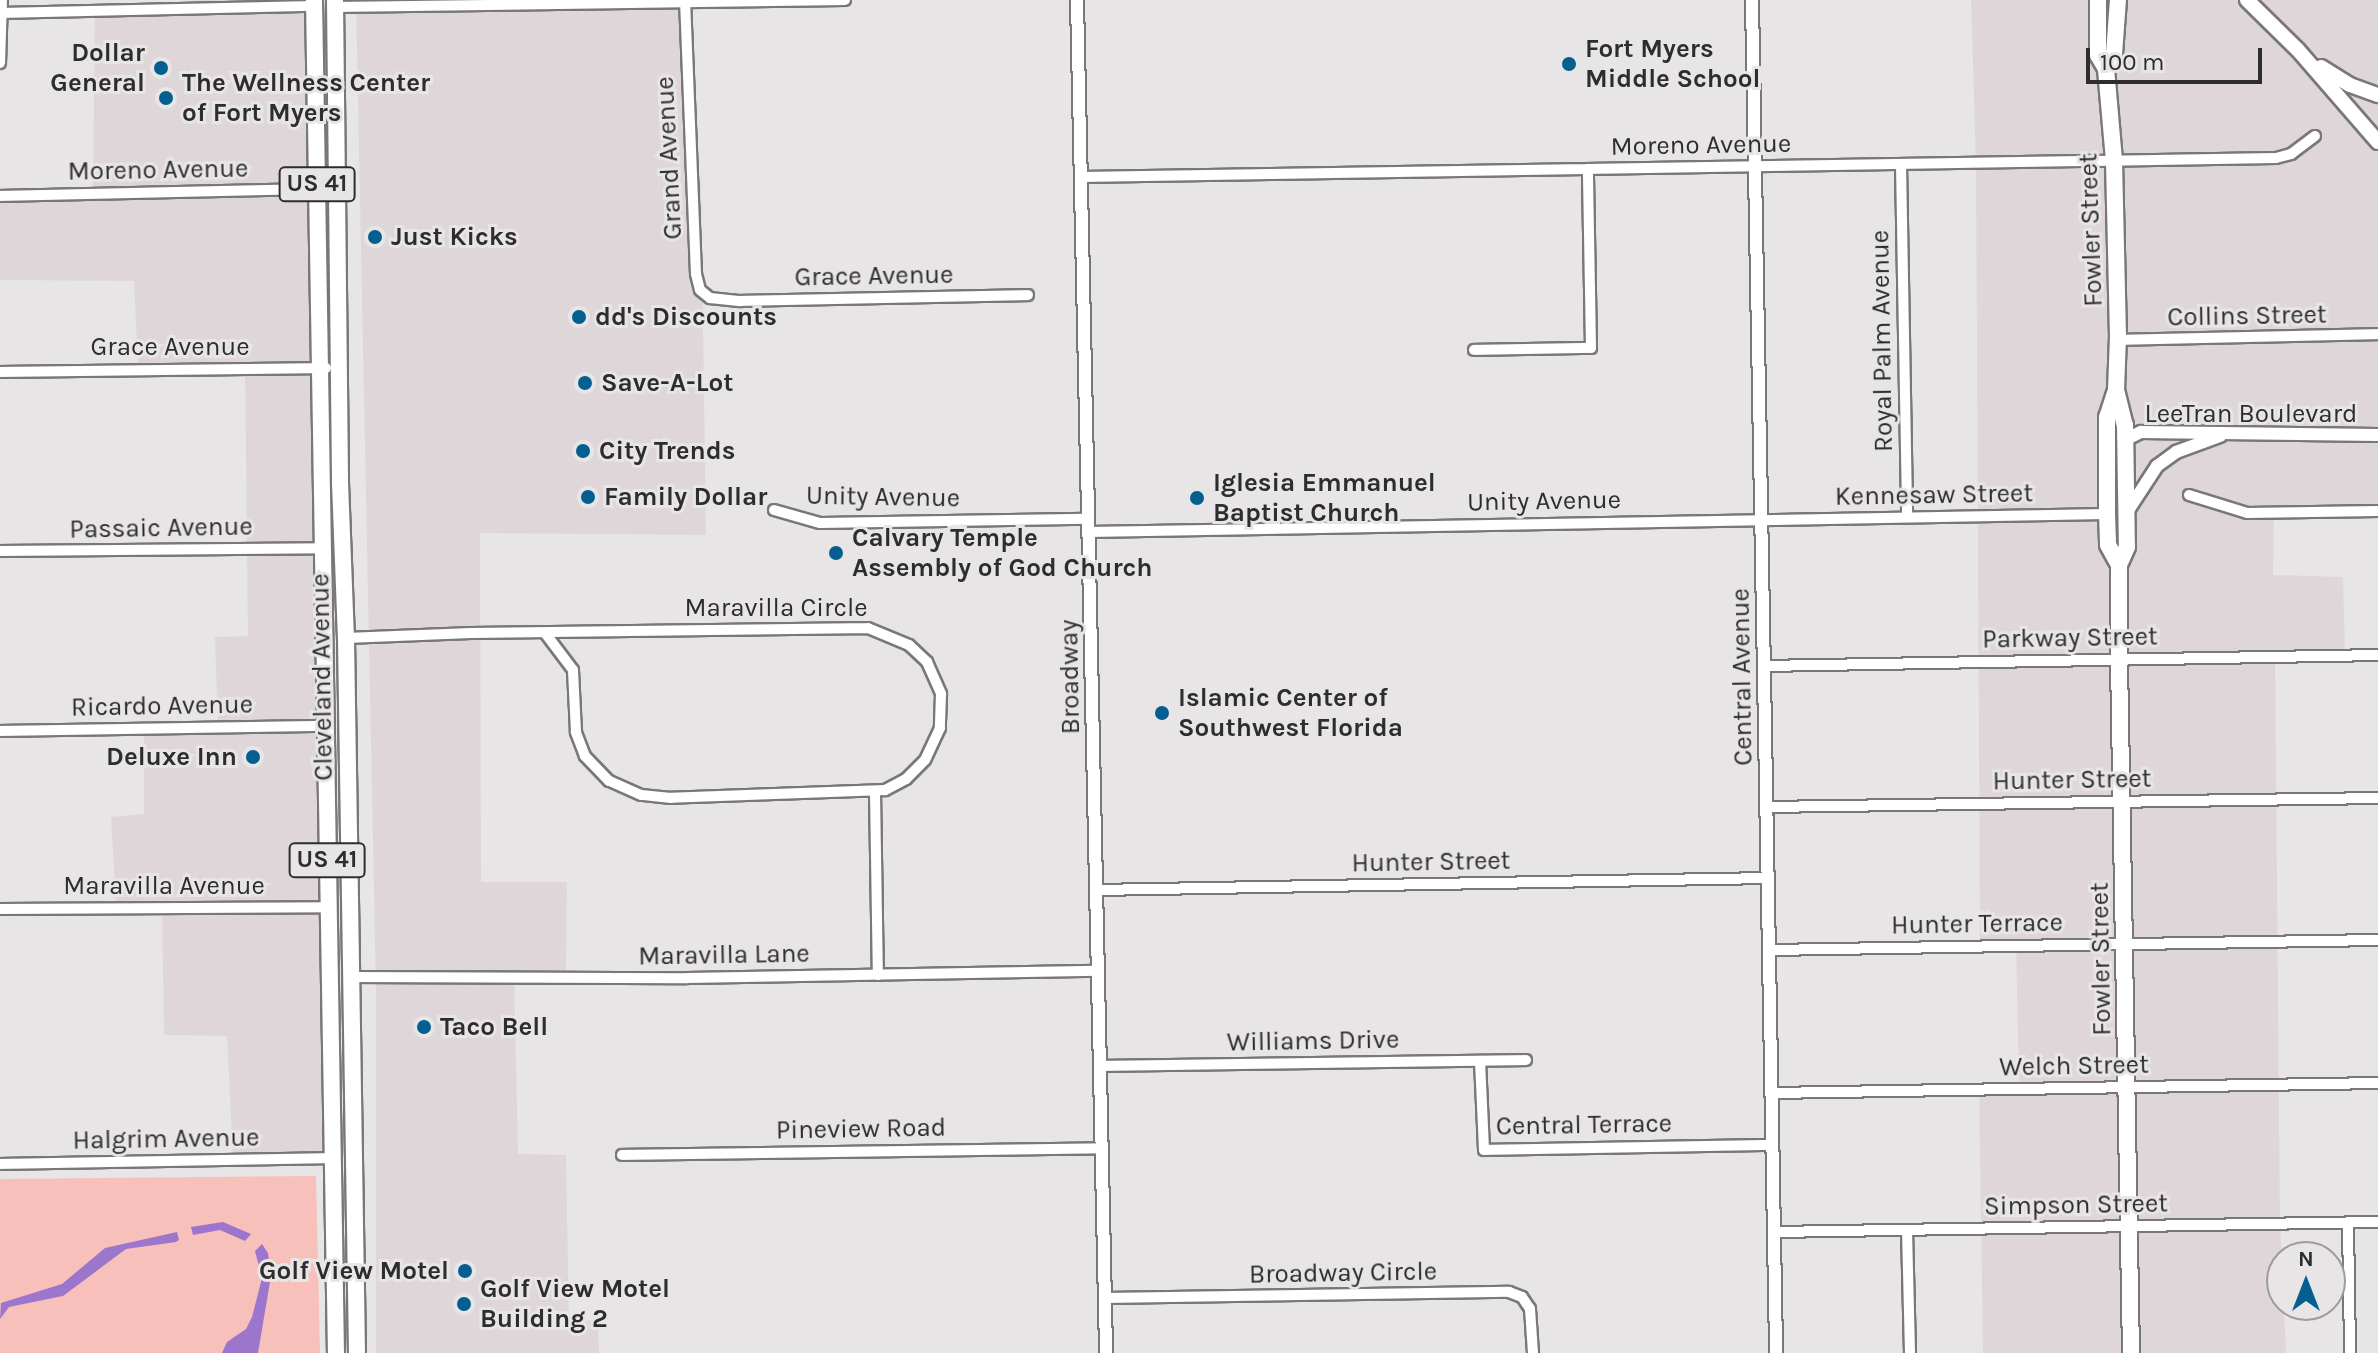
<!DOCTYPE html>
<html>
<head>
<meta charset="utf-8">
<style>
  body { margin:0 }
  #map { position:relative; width:2378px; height:1353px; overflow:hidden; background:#e8e5e7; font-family:Karla,sans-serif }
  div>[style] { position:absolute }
  .built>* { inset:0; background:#dfd6da }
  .green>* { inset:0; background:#f8c0bb }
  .water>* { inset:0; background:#9b76cc }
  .roads { filter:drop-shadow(2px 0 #7a7779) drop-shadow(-2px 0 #7a7779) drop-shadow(0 2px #7a7779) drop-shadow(0 -2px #7a7779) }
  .minor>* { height:10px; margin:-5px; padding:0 5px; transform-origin:5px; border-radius:5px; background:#fff }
  .tertiary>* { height:12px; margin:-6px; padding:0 6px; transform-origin:6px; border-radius:6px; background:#fff }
  .secondary>* { height:14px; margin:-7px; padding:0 7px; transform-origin:7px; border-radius:7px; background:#fff }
  .primary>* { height:16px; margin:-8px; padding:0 8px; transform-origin:8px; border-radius:8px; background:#fff }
  .dots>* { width:22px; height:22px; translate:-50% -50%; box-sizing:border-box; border:4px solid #e8e5e7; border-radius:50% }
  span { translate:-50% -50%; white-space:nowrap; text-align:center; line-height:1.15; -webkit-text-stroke:6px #e8e5e7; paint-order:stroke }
  .shield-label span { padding:2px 6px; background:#e8e5e7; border:2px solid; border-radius:6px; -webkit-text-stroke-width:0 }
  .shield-label { font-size:24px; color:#2e2d2e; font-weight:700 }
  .poi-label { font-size:26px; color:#2e2d2e; font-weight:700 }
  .left { translate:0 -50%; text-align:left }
  .right { translate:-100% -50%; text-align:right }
  .street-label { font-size:26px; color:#2e2d2e }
  .north { position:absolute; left:2266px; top:1241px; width:80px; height:80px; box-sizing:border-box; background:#e8e5e7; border:2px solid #9e9b9d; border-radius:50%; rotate:0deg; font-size:22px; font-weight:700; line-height:32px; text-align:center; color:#2e2d2e }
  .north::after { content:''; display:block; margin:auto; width:28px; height:36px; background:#045f90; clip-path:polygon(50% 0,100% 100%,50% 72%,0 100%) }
  .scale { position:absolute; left:2086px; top:48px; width:176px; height:36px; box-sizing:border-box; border:4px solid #2e2d2e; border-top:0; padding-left:10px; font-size:24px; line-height:28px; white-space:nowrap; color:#2e2d2e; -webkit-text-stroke:6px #e8e5e7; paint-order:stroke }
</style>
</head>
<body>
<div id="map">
  <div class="built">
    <i style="clip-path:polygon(203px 0,308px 0,325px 1157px,233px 1159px,227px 1036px,164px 1035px,162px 906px,116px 905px,111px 817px,144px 814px,144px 735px,218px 730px,215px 637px,248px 636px,245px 365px,138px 365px,134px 281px,0 280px,0 189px,93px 187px,95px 7px)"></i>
    <i style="clip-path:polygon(356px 0,686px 0,691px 180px,701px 180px,706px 535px,480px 533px,481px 882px,567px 882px,566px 971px,514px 973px,518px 1154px,566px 1155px,569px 1322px,598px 1320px,599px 1353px,376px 1353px,376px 992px)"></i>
    <i style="clip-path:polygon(1971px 0,2091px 0,2092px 61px,2100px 73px,2107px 161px,2112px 340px,2102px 545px,2113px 574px,2125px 1353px,1983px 1353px,1979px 1086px,2019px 1085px,2016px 943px,1980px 943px,1976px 164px)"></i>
    <i style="clip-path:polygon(2124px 0,2238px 0,2350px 117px,2378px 153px,2378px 513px,2274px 513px,2273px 575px,2343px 577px,2345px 654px,2275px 655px,2280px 1223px,2286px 1353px,2137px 1353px,2125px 660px,2126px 578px,2133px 546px,2131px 439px,2131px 412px,2123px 385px,2114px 72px,2122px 44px)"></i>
    <i style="clip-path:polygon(2256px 0,2378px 0,2378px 88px,2338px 71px,2302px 45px)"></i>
    <i style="clip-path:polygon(2341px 88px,2378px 102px,2378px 132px,2359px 107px)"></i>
  </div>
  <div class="green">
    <i style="clip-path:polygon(316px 1176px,320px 1353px,0 1353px,0 1179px)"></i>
  </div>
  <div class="water">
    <i style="clip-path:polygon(223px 1222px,251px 1234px,245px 1241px,220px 1230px,193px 1235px,191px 1227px)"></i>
    <i style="clip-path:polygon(177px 1232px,179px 1240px,176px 1242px,126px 1249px,63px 1296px,9px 1307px,0 1319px,1px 1303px,62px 1284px,105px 1248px)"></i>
    <i style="clip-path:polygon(262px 1244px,268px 1253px,271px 1276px,258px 1353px,222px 1353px,227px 1342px,246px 1329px,252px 1317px,262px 1278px,255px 1251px)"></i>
  </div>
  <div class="roads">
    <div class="minor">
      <i style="left:685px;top:0;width:274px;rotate:87.7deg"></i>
      <i style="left:696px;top:274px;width:16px;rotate:76deg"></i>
      <i style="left:700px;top:290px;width:13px;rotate:39deg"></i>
      <i style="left:710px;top:298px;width:31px;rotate:6deg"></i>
      <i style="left:741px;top:301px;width:287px;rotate:-1.2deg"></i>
      <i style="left:335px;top:7px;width:510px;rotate:-0.79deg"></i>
      <i style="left:0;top:13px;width:314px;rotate:-1.3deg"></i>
      <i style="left:0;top:63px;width:63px;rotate:-88.2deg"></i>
      <i style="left:1901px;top:164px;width:353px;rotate:89deg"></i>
      <i style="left:1081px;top:177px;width:1195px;rotate:-0.91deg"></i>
      <i style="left:2276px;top:158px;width:16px;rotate:-15deg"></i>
      <i style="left:2291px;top:154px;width:30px;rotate:-37deg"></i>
      <i style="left:0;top:196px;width:317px;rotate:-1.3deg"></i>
      <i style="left:2118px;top:340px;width:260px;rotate:-1.3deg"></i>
      <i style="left:1474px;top:350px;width:117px;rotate:-1deg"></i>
      <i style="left:1591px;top:348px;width:179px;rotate:-91deg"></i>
      <i style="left:0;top:372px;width:326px;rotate:-0.7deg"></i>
      <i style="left:2189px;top:495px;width:61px;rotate:17.2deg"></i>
      <i style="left:2247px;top:513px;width:131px;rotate:-0.9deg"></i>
      <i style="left:774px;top:510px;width:48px;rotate:15.8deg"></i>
      <i style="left:820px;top:523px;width:268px;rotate:-0.9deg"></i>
      <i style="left:1088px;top:532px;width:1019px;rotate:-1.01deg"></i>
      <i style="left:0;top:551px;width:322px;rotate:-0.5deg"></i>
      <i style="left:346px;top:638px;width:125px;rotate:-2.3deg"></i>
      <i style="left:471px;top:633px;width:397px;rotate:-0.7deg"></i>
      <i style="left:868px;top:628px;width:44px;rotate:22.5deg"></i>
      <i style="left:909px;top:645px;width:25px;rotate:43deg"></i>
      <i style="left:927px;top:662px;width:35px;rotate:66deg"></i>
      <i style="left:941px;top:694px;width:34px;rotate:92deg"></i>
      <i style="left:940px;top:728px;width:35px;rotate:115deg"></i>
      <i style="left:925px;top:760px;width:27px;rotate:135deg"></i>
      <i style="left:906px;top:779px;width:24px;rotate:152deg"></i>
      <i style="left:885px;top:790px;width:214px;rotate:177.9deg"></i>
      <i style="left:671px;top:798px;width:30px;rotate:-174deg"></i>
      <i style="left:641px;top:795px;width:35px;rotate:-156deg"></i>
      <i style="left:609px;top:781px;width:35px;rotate:-134deg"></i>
      <i style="left:585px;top:756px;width:26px;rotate:-111deg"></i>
      <i style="left:576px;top:732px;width:62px;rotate:-92.8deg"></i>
      <i style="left:573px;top:670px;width:46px;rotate:-127.1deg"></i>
      <i style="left:1763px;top:666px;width:615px;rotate:-1.02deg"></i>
      <i style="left:0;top:731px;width:325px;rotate:-0.9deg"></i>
      <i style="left:875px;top:792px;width:183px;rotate:89.1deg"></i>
      <i style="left:1766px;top:807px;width:612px;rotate:-0.84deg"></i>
      <i style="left:1096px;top:890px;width:671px;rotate:-1.02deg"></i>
      <i style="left:0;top:909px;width:328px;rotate:-0.3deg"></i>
      <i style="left:1769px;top:950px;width:609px;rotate:-0.94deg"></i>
      <i style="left:351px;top:977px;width:336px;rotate:0.2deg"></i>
      <i style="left:687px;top:978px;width:411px;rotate:-1deg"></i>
      <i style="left:1480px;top:1061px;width:89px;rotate:87.4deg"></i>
      <i style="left:1484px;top:1150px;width:289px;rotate:-1deg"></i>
      <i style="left:1101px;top:1066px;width:425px;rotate:-0.8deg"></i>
      <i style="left:1771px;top:1093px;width:607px;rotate:-0.94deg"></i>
      <i style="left:622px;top:1155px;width:479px;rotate:-0.8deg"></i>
      <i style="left:0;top:1164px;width:332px;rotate:-1deg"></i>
      <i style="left:2348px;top:1223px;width:130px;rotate:89.1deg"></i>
      <i style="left:1907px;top:1230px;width:123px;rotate:88.6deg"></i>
      <i style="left:1774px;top:1232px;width:604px;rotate:-0.95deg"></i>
      <i style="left:1105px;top:1298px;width:404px;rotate:-0.9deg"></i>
      <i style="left:1509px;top:1292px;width:14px;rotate:21deg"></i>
      <i style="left:1522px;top:1297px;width:14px;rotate:56deg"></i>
      <i style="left:1530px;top:1309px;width:44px;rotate:86.1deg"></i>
    </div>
    <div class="tertiary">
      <i style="left:1077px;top:0;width:1353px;rotate:88.77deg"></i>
      <i style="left:1752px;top:0;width:1353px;rotate:88.98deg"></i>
      <i style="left:2125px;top:440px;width:18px;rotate:-27deg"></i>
      <i style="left:2141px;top:432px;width:237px;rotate:0.7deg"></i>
      <i style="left:2127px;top:512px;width:55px;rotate:-56.9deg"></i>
      <i style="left:2157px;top:466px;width:24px;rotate:-36deg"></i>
      <i style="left:2176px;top:452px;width:47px;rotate:-20deg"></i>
    </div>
    <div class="secondary">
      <i style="left:2247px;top:0;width:71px;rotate:44.4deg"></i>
      <i style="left:2298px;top:50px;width:122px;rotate:49deg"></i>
      <i style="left:2321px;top:67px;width:34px;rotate:32deg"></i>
      <i style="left:2350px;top:85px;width:30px;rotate:20deg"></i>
    </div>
    <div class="primary">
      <i style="left:314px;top:0;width:1353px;rotate:89.07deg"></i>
      <i style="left:335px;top:0;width:483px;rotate:89.4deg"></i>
      <i style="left:340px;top:483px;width:155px;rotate:87.8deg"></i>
      <i style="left:346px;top:638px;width:715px;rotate:89.12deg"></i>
      <i style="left:2098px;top:0;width:55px;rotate:90deg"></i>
      <i style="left:2098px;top:55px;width:16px;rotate:60deg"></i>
      <i style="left:2106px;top:69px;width:92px;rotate:85deg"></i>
      <i style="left:2114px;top:161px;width:175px;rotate:88.7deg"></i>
      <i style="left:2118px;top:336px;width:54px;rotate:92.1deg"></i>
      <i style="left:2116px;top:390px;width:28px;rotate:108deg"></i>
      <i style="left:2107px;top:417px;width:97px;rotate:90deg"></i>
      <i style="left:2107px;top:514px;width:31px;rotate:88deg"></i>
      <i style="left:2108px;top:545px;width:23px;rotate:61deg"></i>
      <i style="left:2106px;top:69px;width:17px;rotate:-62deg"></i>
      <i style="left:2114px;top:54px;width:54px;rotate:-85.8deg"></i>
      <i style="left:2116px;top:390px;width:36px;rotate:76deg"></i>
      <i style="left:2125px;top:425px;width:122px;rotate:89.1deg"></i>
      <i style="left:2127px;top:547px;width:20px;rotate:114deg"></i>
      <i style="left:2119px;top:565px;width:95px;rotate:90deg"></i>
      <i style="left:2119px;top:660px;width:693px;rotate:89.01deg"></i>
    </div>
  </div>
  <div class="dots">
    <i style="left:1569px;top:64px;background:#045f90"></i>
    <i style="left:161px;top:68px;background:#045f90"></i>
    <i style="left:166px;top:98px;background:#045f90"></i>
    <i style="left:375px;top:237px;background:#045f90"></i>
    <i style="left:579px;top:317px;background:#045f90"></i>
    <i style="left:585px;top:383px;background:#045f90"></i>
    <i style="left:583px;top:451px;background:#045f90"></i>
    <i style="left:588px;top:497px;background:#045f90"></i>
    <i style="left:1197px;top:498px;background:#045f90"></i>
    <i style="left:836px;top:553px;background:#045f90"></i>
    <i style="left:1162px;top:713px;background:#045f90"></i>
    <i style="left:253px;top:757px;background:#045f90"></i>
    <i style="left:424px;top:1027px;background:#045f90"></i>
    <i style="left:465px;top:1271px;background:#045f90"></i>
    <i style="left:464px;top:1304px;background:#045f90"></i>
  </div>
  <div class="shield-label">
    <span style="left:317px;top:184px">US 41</span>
    <span style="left:327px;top:860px">US 41</span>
  </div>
  <div class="poi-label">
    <span class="left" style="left:1585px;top:64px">Fort Myers<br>Middle School</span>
    <span class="right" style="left:145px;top:68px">Dollar<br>General</span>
    <span class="left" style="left:182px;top:98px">The Wellness Center<br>of Fort Myers</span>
    <span class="left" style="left:391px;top:237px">Just Kicks</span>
    <span class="left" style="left:595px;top:317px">dd's Discounts</span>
    <span class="left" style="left:601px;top:383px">Save-A-Lot</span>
    <span class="left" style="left:599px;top:451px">City Trends</span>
    <span class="left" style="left:1213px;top:498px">Iglesia Emmanuel<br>Baptist Church</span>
    <span class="left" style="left:604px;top:497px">Family Dollar</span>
    <span class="left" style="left:852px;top:553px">Calvary Temple<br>Assembly of God Church</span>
    <span class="left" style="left:1178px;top:713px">Islamic Center of<br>Southwest Florida</span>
    <span class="right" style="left:237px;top:757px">Deluxe Inn</span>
    <span class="left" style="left:440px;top:1027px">Taco Bell</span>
    <span class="right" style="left:449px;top:1271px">Golf View Motel</span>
    <span class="left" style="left:480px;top:1304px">Golf View Motel<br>Building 2</span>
  </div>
  <div class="street-label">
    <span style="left:1701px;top:145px;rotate:-1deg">Moreno Avenue</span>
    <span style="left:669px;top:158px;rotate:-93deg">Grand Avenue</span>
    <span style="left:158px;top:170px;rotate:-1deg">Moreno Avenue</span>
    <span style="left:2091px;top:230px;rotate:-92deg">Fowler Street</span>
    <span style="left:874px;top:276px;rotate:-1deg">Grace Avenue</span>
    <span style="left:2247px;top:316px;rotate:-1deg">Collins Street</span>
    <span style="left:1882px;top:341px;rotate:-91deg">Royal Palm Avenue</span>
    <span style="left:170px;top:347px">Grace Avenue</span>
    <span style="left:2251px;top:414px">LeeTran Boulevard</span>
    <span style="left:1934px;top:495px;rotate:-1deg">Kennesaw Street</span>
    <span style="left:883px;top:497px;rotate:1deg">Unity Avenue</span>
    <span style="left:1544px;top:501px;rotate:-1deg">Unity Avenue</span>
    <span style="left:161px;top:528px;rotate:-1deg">Passaic Avenue</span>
    <span style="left:776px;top:608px">Maravilla Circle</span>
    <span style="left:2070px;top:638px;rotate:-1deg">Parkway Street</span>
    <span style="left:322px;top:677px;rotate:-91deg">Cleveland Avenue</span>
    <span style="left:1070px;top:677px;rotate:-91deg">Broadway</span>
    <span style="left:1742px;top:677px;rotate:-91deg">Central Avenue</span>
    <span style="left:162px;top:706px;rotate:-1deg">Ricardo Avenue</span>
    <span style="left:2072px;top:780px;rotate:-1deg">Hunter Street</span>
    <span style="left:1431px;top:862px;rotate:-1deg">Hunter Street</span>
    <span style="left:164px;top:886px">Maravilla Avenue</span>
    <span style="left:1977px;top:924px;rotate:-1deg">Hunter Terrace</span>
    <span style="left:724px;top:955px;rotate:-1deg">Maravilla Lane</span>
    <span style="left:2101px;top:959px;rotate:-91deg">Fowler Street</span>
    <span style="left:1313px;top:1041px;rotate:-1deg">Williams Drive</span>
    <span style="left:2074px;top:1066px;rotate:-1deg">Welch Street</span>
    <span style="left:1584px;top:1125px;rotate:-1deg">Central Terrace</span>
    <span style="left:861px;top:1129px;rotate:-1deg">Pineview Road</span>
    <span style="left:166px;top:1139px;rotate:-1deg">Halgrim Avenue</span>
    <span style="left:2076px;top:1205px;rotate:-1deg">Simpson Street</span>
    <span style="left:1343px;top:1273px;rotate:-1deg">Broadway Circle</span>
  </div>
  <div class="north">N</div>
  <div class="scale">100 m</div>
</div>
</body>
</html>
